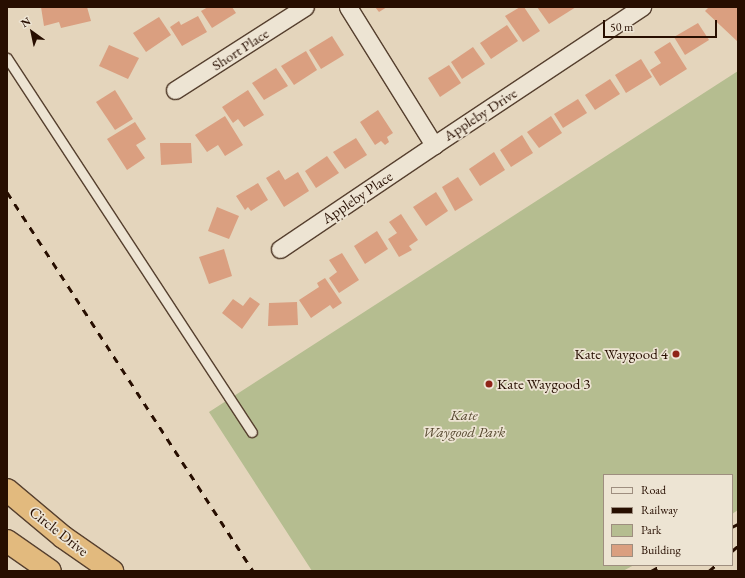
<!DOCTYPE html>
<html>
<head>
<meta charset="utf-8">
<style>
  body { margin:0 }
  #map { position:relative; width:745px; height:578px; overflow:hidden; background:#e4d5bc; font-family:"EB Garamond",serif }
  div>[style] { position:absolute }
  .green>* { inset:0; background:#b5bd90 }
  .building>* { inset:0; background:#da9f80 }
  .roads { filter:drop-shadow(1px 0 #56402f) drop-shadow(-1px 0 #56402f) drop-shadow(0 1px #56402f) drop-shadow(0 -1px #56402f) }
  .service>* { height:9px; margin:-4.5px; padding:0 4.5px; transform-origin:4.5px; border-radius:4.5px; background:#ede4d3 }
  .minor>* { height:17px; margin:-8.5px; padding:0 8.5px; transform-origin:8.5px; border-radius:8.5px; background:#ede4d3 }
  .motorway>* { height:22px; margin:-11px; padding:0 11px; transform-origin:11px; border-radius:11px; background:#e2ba7e }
  .rail>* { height:3px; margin-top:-1.5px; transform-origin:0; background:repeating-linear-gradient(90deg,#270e00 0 7px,transparent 0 14px) }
  .dots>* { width:11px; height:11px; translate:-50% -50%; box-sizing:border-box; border:2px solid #ede4d3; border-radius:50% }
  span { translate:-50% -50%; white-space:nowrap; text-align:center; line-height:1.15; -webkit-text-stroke:3.5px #ede4d3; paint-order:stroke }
  .street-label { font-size:15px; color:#270e00 }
  .poi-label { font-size:15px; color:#270e00 }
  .right { translate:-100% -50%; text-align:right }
  .left { translate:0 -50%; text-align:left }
  .park-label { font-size:15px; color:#594b32; font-style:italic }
  .frame { position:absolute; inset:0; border:8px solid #270e00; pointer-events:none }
  .legend { position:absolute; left:603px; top:474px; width:130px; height:92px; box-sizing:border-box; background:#ede4d3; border:1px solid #9e8e7f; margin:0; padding:5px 7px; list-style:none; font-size:12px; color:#270e00 }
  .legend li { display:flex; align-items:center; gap:8px; height:20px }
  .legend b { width:20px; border:1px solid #9e8e7f }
  .north { position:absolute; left:12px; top:12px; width:40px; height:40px; -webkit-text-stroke:3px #ede4d3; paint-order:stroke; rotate:327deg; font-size:11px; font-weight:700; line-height:16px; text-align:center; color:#270e00 }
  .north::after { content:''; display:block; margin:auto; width:14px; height:18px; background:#270e00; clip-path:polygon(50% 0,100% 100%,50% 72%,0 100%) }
  .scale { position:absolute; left:603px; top:20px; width:114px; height:18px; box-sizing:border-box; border:2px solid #270e00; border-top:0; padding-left:5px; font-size:12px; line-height:14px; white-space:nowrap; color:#270e00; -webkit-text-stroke:3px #ede4d3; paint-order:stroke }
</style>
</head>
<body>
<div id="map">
  <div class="green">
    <i style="clip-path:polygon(738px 71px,738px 510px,732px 514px,732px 475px,604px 475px,604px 565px,634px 565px,623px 571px,312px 571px,209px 412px)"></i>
  </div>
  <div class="building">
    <i style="clip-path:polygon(41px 7px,87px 7px,91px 21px,61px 28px,59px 22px,44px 26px)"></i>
    <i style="clip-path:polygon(208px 7px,232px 7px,236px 13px,212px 28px,201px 11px)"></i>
    <i style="clip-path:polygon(375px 7px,387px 7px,379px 12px)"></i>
    <i style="clip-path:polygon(520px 7px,524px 7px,540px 31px,523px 42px,505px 16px)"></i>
    <i style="clip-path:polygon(537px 7px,576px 7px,549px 24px)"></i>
    <i style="clip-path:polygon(709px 7px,738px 7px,738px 42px,705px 11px)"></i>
    <i style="clip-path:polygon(198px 16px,207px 32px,182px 46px,170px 27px,179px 21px,181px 25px)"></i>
    <i style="clip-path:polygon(159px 17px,171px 35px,146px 52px,133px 33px)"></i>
    <i style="clip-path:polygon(698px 23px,709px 40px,685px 55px,674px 37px)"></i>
    <i style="clip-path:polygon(507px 25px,518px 41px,491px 59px,480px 43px)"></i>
    <i style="clip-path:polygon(332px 36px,344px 55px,321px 69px,309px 50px)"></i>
    <i style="clip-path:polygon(670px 42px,687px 69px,660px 86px,650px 70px,661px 63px,654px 52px)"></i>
    <i style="clip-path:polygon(109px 45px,139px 58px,128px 79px,99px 66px)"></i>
    <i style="clip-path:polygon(473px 47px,485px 64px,462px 79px,451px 62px)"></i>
    <i style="clip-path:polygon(306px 51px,317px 70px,294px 85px,281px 66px)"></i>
    <i style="clip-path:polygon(641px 59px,652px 77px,626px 93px,615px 75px)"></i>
    <i style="clip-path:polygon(449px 65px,461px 83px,440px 97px,428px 78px)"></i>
    <i style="clip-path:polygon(276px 68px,288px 86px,264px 100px,252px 83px)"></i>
    <i style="clip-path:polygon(610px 79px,620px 94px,595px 110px,585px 95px)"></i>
    <i style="clip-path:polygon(115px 90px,133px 119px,115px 130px,96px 102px)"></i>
    <i style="clip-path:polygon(248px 90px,264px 115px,244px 127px,238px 119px,233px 123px,222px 107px)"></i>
    <i style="clip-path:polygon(578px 99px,587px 113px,563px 128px,554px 114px)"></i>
    <i style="clip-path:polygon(378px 110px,393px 133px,387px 137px,389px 142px,385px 145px,381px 141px,375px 145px,360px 122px)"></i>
    <i style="clip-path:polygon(225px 116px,243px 145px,225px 156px,218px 145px,207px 152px,195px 135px)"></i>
    <i style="clip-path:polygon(551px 116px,562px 133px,539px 148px,527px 132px)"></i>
    <i style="clip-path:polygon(135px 122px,146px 139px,136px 145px,145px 158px,127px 170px,107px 139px)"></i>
    <i style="clip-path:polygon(522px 135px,533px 153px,511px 167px,500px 150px)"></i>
    <i style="clip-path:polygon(356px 138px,367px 155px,345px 169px,333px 152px)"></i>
    <i style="clip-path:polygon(160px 143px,191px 143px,192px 163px,161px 165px)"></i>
    <i style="clip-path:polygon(494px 152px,505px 170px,480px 186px,469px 169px)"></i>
    <i style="clip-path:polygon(327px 156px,339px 173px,316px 188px,305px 171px)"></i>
    <i style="clip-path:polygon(279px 170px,285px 180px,298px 172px,309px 191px,284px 207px,266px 178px)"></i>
    <i style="clip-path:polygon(458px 177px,473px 200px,455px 211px,442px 187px)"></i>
    <i style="clip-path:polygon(258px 183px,268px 200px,251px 211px,248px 207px,245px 210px,236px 196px)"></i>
    <i style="clip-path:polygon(436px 192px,448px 211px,426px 226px,413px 207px)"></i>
    <i style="clip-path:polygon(217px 207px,239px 216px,229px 239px,208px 231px)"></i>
    <i style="clip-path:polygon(401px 214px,418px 240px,409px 246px,412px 250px,399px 257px,388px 239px,397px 233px,389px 222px)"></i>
    <i style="clip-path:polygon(377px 231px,388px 249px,365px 264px,354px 246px)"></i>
    <i style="clip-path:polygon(224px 249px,232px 276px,209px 284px,199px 257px)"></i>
    <i style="clip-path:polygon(342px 253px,359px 280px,339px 293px,329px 278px,337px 272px,329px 260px)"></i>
    <i style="clip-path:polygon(325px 278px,342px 303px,333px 309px,330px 305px,311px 318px,299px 300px,319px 287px,317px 283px)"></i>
    <i style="clip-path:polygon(250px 297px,260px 304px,242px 329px,222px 313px,233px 299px,243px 306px)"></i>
    <i style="clip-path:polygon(297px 302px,298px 325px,268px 326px,269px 303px)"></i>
  </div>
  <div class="roads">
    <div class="service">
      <i style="left:7px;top:58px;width:447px;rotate:56.8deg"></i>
    </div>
    <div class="minor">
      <i style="left:348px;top:7px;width:163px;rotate:58.1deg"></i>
      <i style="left:434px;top:145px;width:250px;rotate:-33.6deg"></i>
      <i style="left:175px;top:90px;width:154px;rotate:-32.6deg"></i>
      <i style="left:280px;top:249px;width:186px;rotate:-34deg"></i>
    </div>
    <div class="motorway">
      <i style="left:7px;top:490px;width:73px;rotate:40deg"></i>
      <i style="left:63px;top:537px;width:60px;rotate:34.8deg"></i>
      <i style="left:7px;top:541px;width:52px;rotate:34.9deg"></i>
    </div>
  </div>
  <div class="rail">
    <i style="left:7px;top:192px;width:452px;rotate:57deg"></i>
    <i style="left:732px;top:527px;width:7px;rotate:-27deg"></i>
    <i style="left:732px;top:551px;width:8px;rotate:-40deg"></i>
    <i style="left:651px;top:571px;width:13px;rotate:-29deg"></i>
    <i style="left:709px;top:571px;width:9px;rotate:-41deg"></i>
  </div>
  <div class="dots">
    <i style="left:676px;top:354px;background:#8f2418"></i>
    <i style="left:489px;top:384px;background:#8f2418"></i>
  </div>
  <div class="street-label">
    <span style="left:240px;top:49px;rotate:-33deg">Short Place</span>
    <span style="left:480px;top:114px;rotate:-33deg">Appleby Drive</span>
    <span style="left:357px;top:197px;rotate:-34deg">Appleby Place</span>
    <span style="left:59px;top:531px;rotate:38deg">Circle Drive</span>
  </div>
  <div class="poi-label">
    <span class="right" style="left:668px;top:354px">Kate Waygood 4</span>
    <span class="left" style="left:497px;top:384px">Kate Waygood 3</span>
  </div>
  <div class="park-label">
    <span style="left:464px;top:423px">Kate<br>Waygood Park</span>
  </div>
  <div class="frame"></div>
  <ul class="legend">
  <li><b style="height:5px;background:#ede4d3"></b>Road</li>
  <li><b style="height:5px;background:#270e00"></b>Railway</li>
  <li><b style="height:11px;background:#b5bd90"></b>Park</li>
  <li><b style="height:11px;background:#da9f80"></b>Building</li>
  </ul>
  <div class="north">N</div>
  <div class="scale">50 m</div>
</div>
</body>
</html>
